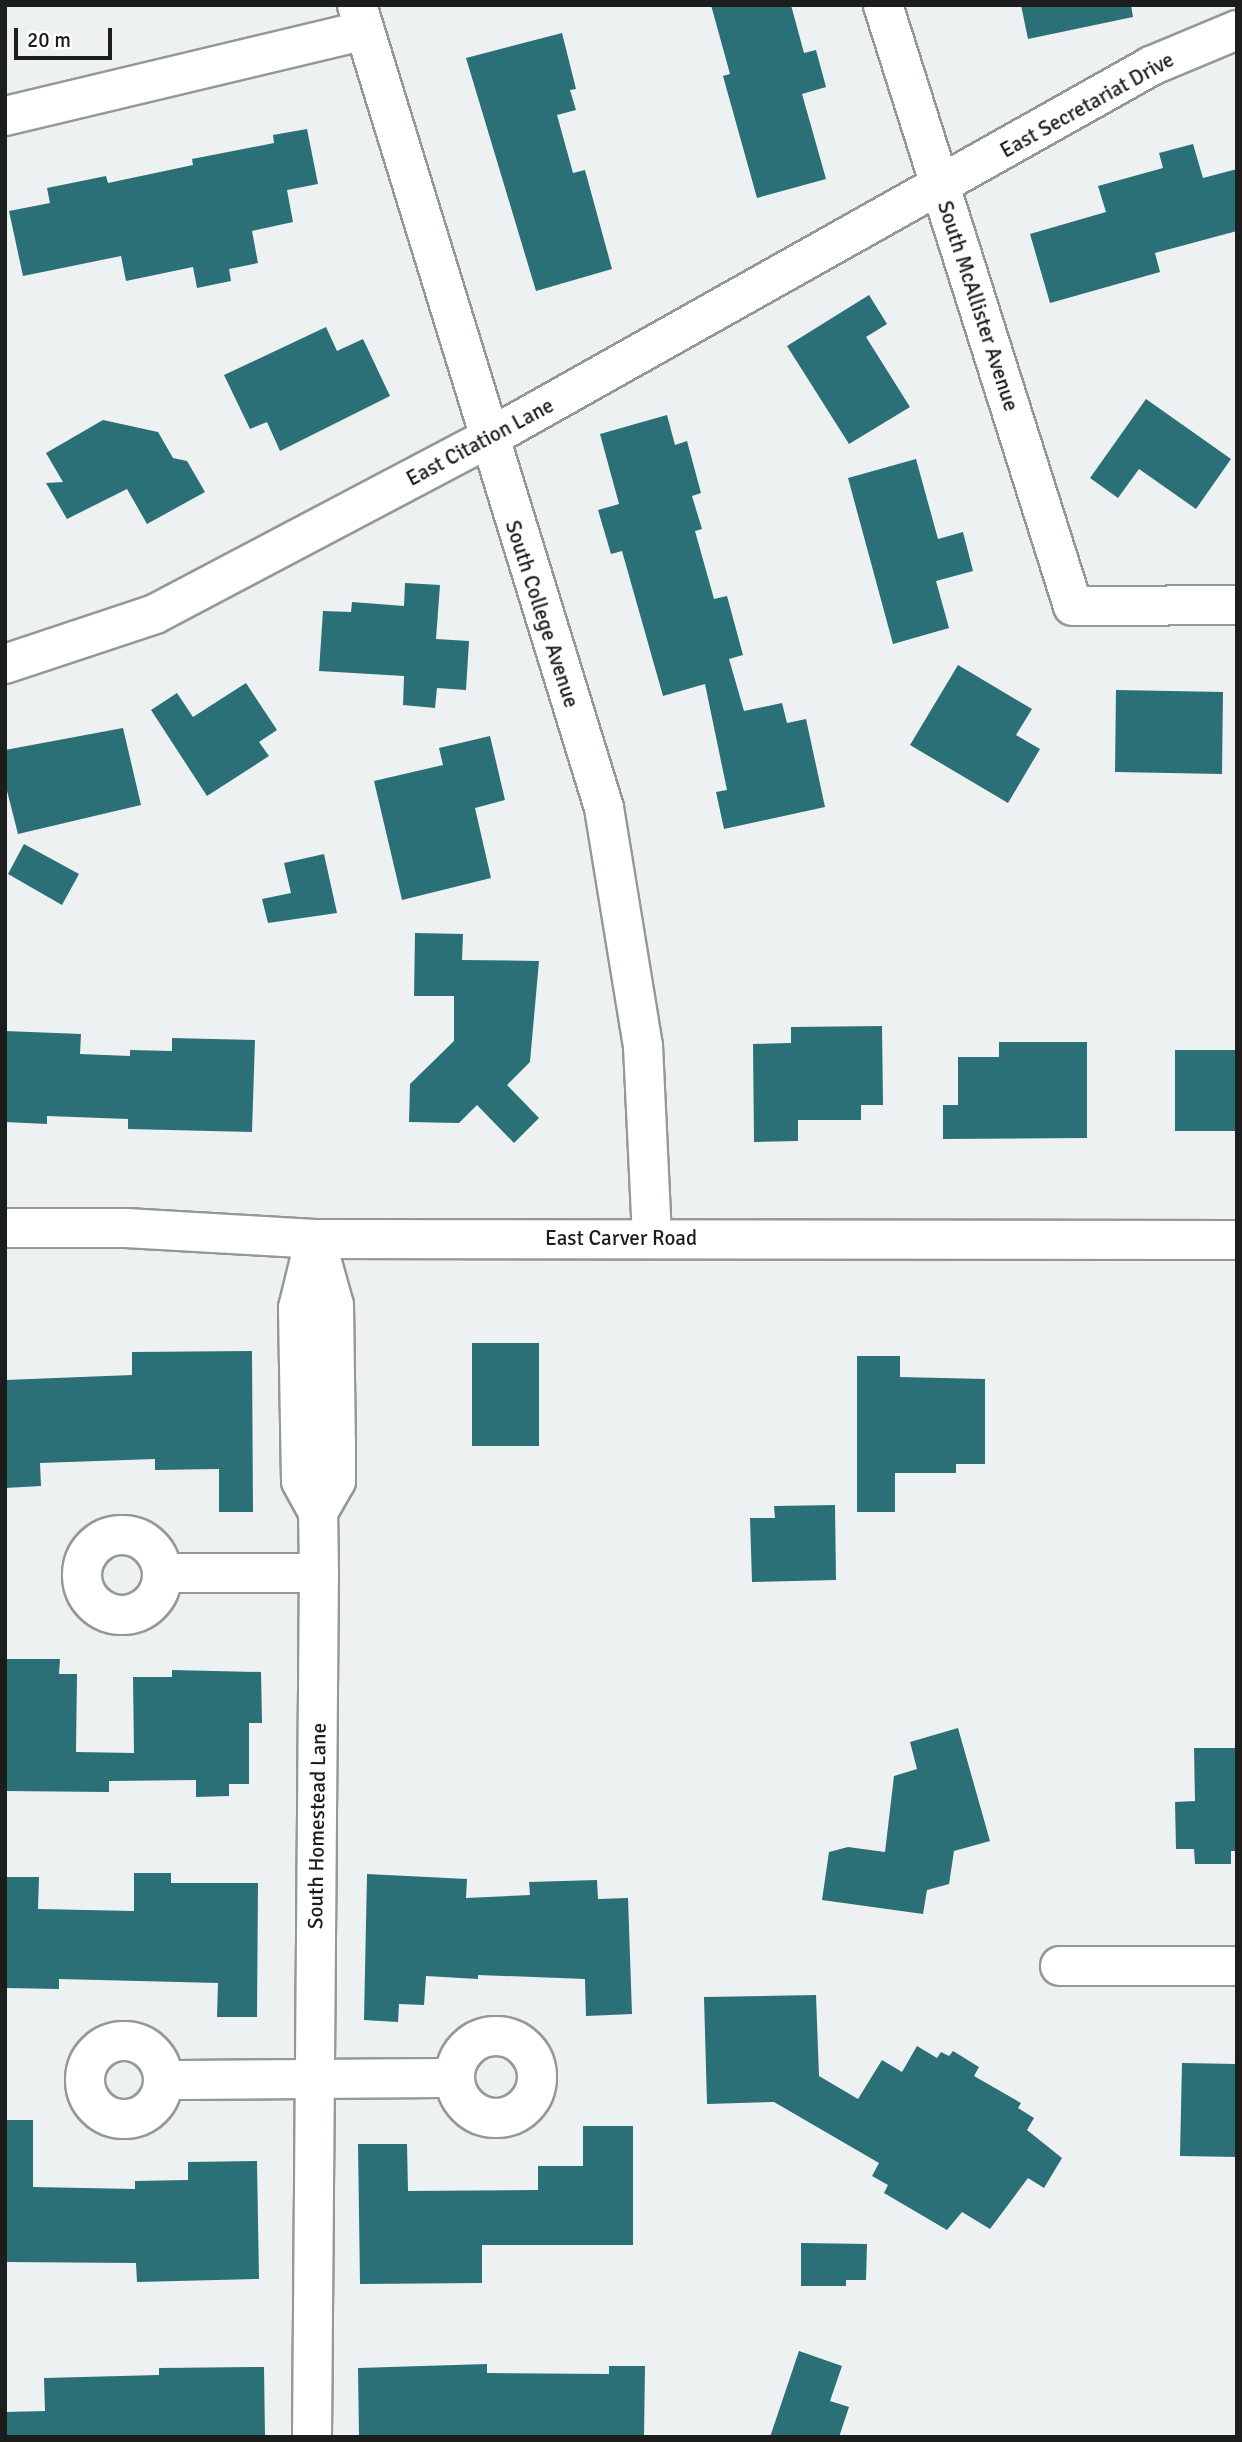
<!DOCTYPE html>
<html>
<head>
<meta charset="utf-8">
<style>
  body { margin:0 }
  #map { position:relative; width:1242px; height:2442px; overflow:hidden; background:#eef1f2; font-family:Signika,sans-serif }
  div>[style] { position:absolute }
  .building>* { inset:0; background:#2b7076 }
  .roads { filter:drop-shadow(2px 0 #959899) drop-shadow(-2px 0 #959899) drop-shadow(0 2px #959899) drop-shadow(0 -2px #959899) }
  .minor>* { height:38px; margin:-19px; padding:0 19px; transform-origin:19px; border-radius:19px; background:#fff }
  .minor>.ring { margin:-19px; padding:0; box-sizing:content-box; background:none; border:38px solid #fff; border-radius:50% }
  span { translate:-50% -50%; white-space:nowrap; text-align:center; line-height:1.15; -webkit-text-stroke:7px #fff; paint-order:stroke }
  .street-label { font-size:21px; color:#1c1d1d }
  .frame { position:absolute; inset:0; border:7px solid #1c1d1d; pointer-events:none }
  .scale { position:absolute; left:14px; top:28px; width:98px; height:32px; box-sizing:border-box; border:4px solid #1c1d1d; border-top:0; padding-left:9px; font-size:21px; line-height:24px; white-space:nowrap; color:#1c1d1d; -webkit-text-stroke:5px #fff; paint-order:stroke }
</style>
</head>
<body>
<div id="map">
  <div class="building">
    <i style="clip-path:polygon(711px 5px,791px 5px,804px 53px,816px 50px,826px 87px,802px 94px,826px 179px,757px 198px,723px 76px,730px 74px)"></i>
    <i style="clip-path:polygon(1021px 5px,1131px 5px,1133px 17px,1028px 39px)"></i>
    <i style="clip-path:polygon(562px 33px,576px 89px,570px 90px,576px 110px,557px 115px,573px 173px,585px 170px,612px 269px,536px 291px,466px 58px)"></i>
    <i style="clip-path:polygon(307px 129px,318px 184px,287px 190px,293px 222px,252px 231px,258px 263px,229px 269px,231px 281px,197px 288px,193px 267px,126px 281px,121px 256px,23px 276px,9px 211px,50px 203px,47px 188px,106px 176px,108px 183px,193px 165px,192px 159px,274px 143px,273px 135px)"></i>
    <i style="clip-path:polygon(1193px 144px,1203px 178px,1237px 169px,1237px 231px,1155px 253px,1160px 272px,1050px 303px,1030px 234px,1106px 212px,1098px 186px,1163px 168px,1159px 153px)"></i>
    <i style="clip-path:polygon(869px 295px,887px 324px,866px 337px,910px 407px,849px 444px,787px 346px)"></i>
    <i style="clip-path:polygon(326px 327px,337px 351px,363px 339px,390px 396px,280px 451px,267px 422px,250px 429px,224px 375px)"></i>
    <i style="clip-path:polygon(1146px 399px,1231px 459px,1196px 509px,1139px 469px,1118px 498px,1090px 478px)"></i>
    <i style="clip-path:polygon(667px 415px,675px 445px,687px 441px,701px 493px,692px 496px,702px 529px,695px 531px,714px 599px,727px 596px,743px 655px,729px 659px,744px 711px,782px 703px,787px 723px,806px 719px,825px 807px,724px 829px,716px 792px,727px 790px,705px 684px,663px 696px,622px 551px,611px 554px,598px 510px,619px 504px,600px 434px)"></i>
    <i style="clip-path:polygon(103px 420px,158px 432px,173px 458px,187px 461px,205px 492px,147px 524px,127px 489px,67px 519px,46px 483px,63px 482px,46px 453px)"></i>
    <i style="clip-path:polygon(916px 459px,938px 539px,963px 532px,973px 571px,936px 581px,949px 628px,893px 644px,848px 478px)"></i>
    <i style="clip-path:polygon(405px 583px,440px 585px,436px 639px,469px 641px,466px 690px,437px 688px,435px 708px,403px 705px,404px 676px,319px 671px,323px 611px,351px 612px,352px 602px,404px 606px)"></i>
    <i style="clip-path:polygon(958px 665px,1032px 709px,1016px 735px,1040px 749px,1008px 803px,910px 745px)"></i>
    <i style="clip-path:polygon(246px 683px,277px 730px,259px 742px,269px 756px,207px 796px,151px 710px,177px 693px,193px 717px)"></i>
    <i style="clip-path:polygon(1116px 690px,1223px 692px,1222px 774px,1115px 772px)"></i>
    <i style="clip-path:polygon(123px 728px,141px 805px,18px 834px,5px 783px,5px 750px)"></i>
    <i style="clip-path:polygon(490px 736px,505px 800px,475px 808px,491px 878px,402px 900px,374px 781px,443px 765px,439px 748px)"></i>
    <i style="clip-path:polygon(24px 844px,79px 874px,62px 905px,8px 874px)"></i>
    <i style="clip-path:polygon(324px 854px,337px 913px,268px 923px,262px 899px,291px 893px,284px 863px)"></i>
    <i style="clip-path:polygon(415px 933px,463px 934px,462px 960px,539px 961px,530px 1062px,507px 1085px,539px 1118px,514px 1143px,477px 1105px,459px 1123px,409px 1122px,410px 1084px,454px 1041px,454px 996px,414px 996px)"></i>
    <i style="clip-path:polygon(882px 1026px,883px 1105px,861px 1105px,861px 1120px,798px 1120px,798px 1141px,754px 1142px,753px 1044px,791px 1043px,791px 1027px)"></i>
    <i style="clip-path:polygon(5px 1031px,81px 1034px,80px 1054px,130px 1056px,130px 1050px,172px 1051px,172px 1038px,255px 1040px,252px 1132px,128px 1129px,128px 1119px,47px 1116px,47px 1124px,5px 1122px)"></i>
    <i style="clip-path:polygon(999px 1042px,1087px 1042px,1087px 1138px,943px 1139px,943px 1105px,958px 1105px,958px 1057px,999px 1057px)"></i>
    <i style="clip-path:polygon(1175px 1050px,1237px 1050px,1237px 1131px,1175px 1131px)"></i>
    <i style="clip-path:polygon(472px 1343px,539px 1343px,539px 1446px,472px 1446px)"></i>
    <i style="clip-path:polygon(252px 1351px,253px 1512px,219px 1512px,219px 1469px,155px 1470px,155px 1459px,40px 1463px,41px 1486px,5px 1488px,5px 1380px,132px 1375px,132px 1352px)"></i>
    <i style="clip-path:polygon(857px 1356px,900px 1356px,900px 1377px,985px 1379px,985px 1464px,956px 1464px,956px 1473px,895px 1473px,895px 1512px,857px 1512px)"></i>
    <i style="clip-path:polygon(835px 1505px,836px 1580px,752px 1582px,750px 1518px,775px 1518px,774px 1506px)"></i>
    <i style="clip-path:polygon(5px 1659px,60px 1659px,59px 1674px,77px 1674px,76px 1752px,134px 1753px,133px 1677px,172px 1677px,172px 1670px,261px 1672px,262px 1723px,249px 1723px,249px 1784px,229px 1784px,229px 1796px,196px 1797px,196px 1780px,109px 1781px,109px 1792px,5px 1791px)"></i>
    <i style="clip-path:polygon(958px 1728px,990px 1841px,954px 1851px,949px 1884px,927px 1890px,923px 1914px,822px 1900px,829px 1852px,848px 1847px,885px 1852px,894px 1776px,917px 1769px,910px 1742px)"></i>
    <i style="clip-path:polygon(1194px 1748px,1237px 1748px,1237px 1851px,1231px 1851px,1231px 1864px,1195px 1864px,1194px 1849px,1176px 1849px,1175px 1802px,1195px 1801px)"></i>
    <i style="clip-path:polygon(134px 1873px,171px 1873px,171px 1883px,258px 1883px,257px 2017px,217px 2017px,218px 1983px,59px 1979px,59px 1989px,5px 1988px,5px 1877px,39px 1877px,38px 1909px,134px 1911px)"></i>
    <i style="clip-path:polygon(367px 1874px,467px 1879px,466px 1898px,530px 1895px,529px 1882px,597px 1880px,598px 1899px,628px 1898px,632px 2014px,586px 2016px,585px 1979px,478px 1975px,478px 1979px,426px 1976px,424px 2005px,399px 2004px,398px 2022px,364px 2020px)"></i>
    <i style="clip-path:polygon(816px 1995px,819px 2076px,858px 2099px,882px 2060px,902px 2072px,917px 2046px,937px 2058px,941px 2052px,949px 2056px,953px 2051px,979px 2067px,974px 2076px,1021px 2103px,1018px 2108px,1034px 2118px,1027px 2130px,1062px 2158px,1044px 2188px,1028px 2178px,990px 2229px,962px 2212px,947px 2230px,884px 2193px,888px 2185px,872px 2176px,879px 2163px,774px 2102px,707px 2104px,704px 1997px)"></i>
    <i style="clip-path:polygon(1182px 2063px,1237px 2064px,1237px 2157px,1180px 2156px)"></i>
    <i style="clip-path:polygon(5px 2120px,33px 2120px,33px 2187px,135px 2189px,135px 2181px,188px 2180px,188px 2162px,257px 2161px,259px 2279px,137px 2282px,136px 2263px,5px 2262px)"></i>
    <i style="clip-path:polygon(583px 2126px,633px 2126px,633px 2245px,482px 2245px,482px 2283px,360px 2284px,358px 2144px,407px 2144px,408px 2191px,538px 2190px,538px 2166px,583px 2166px)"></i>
    <i style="clip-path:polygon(801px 2243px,867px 2244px,866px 2280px,846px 2280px,846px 2286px,801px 2286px)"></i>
    <i style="clip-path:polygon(799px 2351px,842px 2366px,830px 2401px,849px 2407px,839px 2437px,770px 2437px)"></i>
    <i style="clip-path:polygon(487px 2364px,487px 2373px,609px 2374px,609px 2366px,645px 2366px,644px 2437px,359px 2437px,358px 2368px)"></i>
    <i style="clip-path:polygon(264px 2367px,265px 2437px,5px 2437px,5px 2412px,45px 2411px,44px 2378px,159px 2375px,159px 2368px)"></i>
  </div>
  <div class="roads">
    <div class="minor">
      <i style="left:357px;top:5px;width:840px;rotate:72.9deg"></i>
      <i style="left:604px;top:808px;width:241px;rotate:80.7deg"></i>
      <i style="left:643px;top:1046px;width:192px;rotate:87.3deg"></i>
      <i style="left:883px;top:5px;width:630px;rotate:72.46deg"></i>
      <i style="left:1073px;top:606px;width:164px;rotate:-0.3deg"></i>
      <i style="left:5px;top:116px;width:367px;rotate:-13.4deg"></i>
      <i style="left:5px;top:664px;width:158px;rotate:-18.4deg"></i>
      <i style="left:155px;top:614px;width:375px;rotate:-27.8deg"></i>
      <i style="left:487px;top:439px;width:762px;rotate:-29.32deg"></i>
      <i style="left:1151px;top:66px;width:93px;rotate:-22.7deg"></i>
      <i style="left:5px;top:1228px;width:121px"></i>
      <i style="left:126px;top:1228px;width:189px;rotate:3.3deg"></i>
      <i style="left:315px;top:1239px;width:922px;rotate:0.06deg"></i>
      <i style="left:316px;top:1241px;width:66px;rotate:74.3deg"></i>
      <i style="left:334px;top:1305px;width:136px;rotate:89.2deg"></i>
      <i style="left:336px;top:1441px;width:40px;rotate:90deg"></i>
      <i style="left:336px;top:1481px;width:36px;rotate:120deg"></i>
      <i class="ring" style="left:82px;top:1535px;width:42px;height:42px"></i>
      <i style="left:163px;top:1573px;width:156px"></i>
      <i style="left:1060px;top:1966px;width:177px"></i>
      <i class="ring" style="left:455px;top:2036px;width:44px;height:44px"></i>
      <i class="ring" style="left:85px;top:2041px;width:40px;height:40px"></i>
      <i style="left:164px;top:2080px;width:291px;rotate:-0.4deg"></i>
      <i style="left:312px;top:2437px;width:864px;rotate:-89.54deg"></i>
      <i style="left:319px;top:1573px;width:61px;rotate:-90.9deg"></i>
      <i style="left:318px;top:1512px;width:35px;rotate:-119deg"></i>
      <i style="left:301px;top:1481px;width:173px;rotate:-91deg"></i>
      <i style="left:298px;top:1308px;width:71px;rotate:-76.2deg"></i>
    </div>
  </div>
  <div class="street-label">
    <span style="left:1087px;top:105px;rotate:-29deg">East Secretariat Drive</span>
    <span style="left:978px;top:306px;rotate:72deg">South McAllister Avenue</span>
    <span style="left:480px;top:442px;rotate:-28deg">East Citation Lane</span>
    <span style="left:542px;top:614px;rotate:72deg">South College Avenue</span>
    <span style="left:621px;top:1238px">East Carver Road</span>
    <span style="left:317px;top:1826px;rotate:-89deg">South Homestead Lane</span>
  </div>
  <div class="frame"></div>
  <div class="scale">20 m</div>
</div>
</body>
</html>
